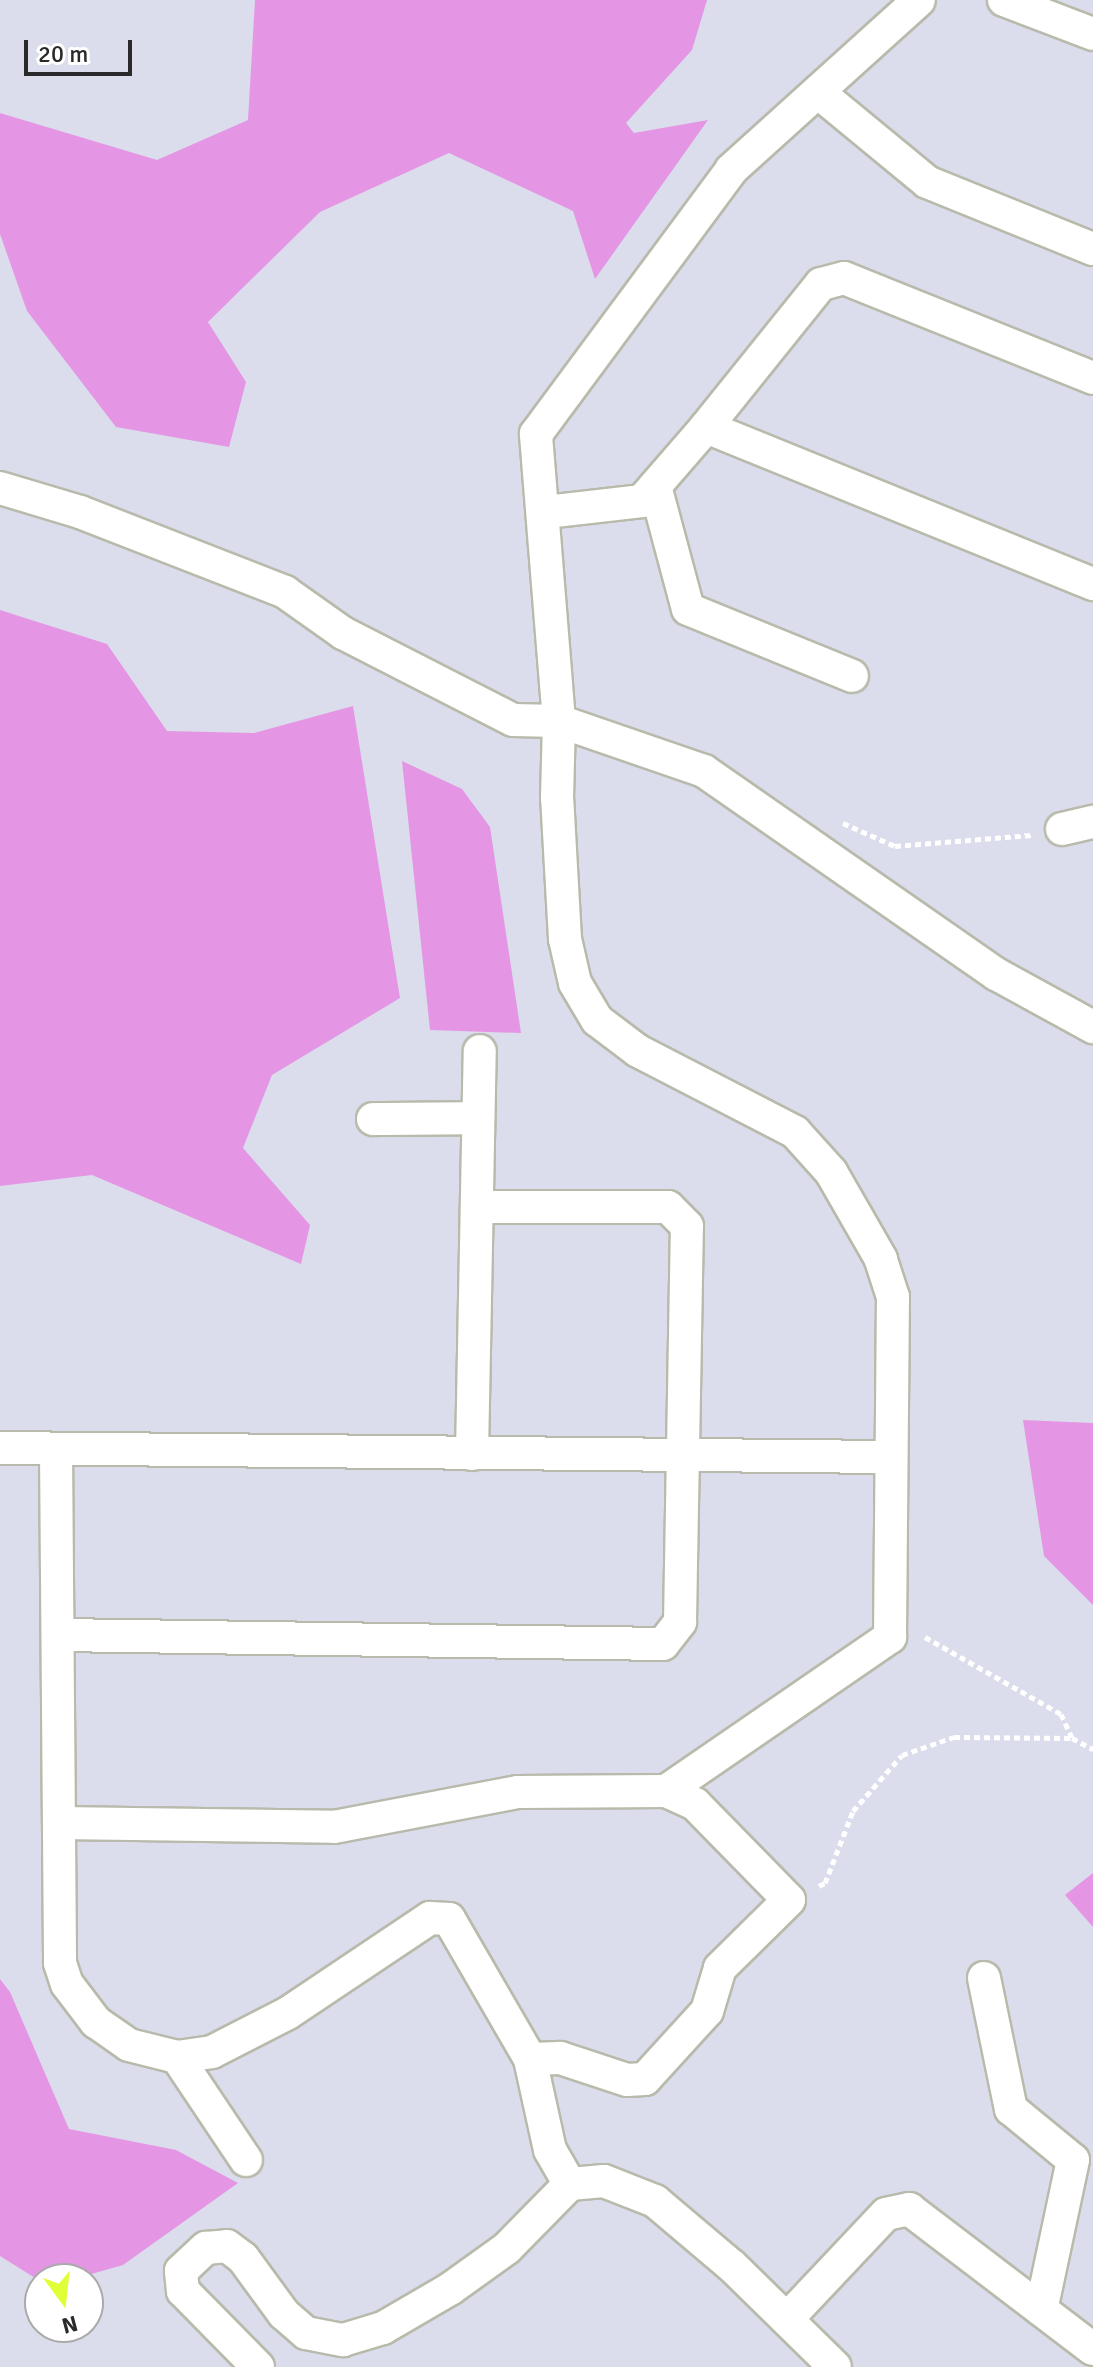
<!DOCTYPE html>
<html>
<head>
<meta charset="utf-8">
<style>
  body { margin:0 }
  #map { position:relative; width:1093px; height:2367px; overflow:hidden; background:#dbddec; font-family:Signika,sans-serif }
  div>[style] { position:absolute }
  .green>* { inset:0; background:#e496e5 }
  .path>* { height:5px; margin-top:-2.5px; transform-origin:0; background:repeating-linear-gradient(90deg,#fff 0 6px,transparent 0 10px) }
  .roads { filter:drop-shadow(2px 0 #b8baab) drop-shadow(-2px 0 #b8baab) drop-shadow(0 2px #b8baab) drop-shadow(0 -2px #b8baab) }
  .street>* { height:32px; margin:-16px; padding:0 16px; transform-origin:16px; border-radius:16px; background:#fff }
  span { translate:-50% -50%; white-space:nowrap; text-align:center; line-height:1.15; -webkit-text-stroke:6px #fff; paint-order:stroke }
  .north { position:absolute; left:24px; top:2263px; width:80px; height:80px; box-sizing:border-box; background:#fff; border:2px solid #aaa; border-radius:50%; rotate:165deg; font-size:22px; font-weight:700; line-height:32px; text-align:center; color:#2a2a2a }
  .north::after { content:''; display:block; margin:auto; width:28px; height:36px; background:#e1ff36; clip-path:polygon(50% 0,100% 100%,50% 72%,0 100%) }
  .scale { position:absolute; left:24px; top:40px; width:108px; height:36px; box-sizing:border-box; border:4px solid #2a2a2a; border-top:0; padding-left:10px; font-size:24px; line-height:28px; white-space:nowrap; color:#2a2a2a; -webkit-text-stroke:6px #fff; paint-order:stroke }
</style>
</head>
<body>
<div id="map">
  <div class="green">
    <i style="clip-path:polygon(255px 0,707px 0,692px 50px,626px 123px,634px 133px,708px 120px,595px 279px,573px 211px,449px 153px,320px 212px,208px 322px,246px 382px,229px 447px,116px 427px,27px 311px,0 234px,0 113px,157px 160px,248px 120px)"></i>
    <i style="clip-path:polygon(0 610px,107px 644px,167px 731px,254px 733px,353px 706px,400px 998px,272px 1075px,243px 1148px,310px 1225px,301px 1264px,92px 1175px,0 1186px)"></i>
    <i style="clip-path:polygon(402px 761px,462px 789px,490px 827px,521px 1033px,430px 1030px)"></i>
    <i style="clip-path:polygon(1023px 1420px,1093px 1423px,1093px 1605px,1044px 1556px)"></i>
    <i style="clip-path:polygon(1093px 1873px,1093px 1927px,1065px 1895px)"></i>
    <i style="clip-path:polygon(0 1979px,10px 1992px,69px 2129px,176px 2150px,238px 2183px,123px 2265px,74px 2279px,40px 2281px,0 2256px)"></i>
  </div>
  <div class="path">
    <i style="left:843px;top:823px;width:57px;rotate:23.9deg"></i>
    <i style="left:895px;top:846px;width:137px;rotate:-4.6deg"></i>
    <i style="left:925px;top:1637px;width:156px;rotate:29.5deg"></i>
    <i style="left:1061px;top:1714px;width:26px;rotate:65deg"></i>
    <i style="left:819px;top:1886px;width:7px;rotate:-27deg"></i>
    <i style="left:825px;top:1883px;width:77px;rotate:-68.7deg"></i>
    <i style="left:853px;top:1811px;width:74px;rotate:-48.8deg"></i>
    <i style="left:902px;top:1755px;width:55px;rotate:-19.1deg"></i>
    <i style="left:954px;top:1737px;width:118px;rotate:0.5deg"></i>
    <i style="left:1072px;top:1738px;width:24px;rotate:28deg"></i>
  </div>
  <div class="roads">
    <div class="street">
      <i style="left:1004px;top:0;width:95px;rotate:20.9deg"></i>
      <i style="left:818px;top:92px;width:141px;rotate:39.5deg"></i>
      <i style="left:927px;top:182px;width:179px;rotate:22deg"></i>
      <i style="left:1093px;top:378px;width:268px;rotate:-158.1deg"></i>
      <i style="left:844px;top:278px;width:24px;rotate:165deg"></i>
      <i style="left:821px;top:284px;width:184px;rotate:128.8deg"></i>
      <i style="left:706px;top:427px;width:418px;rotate:22.1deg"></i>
      <i style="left:655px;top:486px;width:127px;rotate:75deg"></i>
      <i style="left:688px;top:609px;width:177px;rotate:22.2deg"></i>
      <i style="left:0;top:488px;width:84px;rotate:16.7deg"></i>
      <i style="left:80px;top:512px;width:220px;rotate:21.3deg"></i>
      <i style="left:285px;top:592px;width:71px;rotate:35.3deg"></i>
      <i style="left:343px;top:633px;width:191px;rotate:27.1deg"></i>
      <i style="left:513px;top:720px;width:46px;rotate:1.2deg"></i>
      <i style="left:559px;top:721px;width:153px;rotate:19deg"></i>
      <i style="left:704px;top:771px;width:356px;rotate:34.8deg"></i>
      <i style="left:996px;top:974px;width:111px;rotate:28.7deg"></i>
      <i style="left:546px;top:512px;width:97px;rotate:-6.5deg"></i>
      <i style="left:642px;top:501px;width:98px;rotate:-49.1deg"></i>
      <i style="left:1062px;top:829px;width:32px;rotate:-13deg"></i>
      <i style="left:373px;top:1119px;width:105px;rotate:-0.5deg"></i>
      <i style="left:0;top:1448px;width:888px;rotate:0.58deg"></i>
      <i style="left:56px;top:1449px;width:514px;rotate:89.55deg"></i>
      <i style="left:60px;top:1963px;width:22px;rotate:72deg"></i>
      <i style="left:67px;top:1984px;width:48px;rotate:52.7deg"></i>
      <i style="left:96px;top:2022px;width:40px;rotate:34.9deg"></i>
      <i style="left:129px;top:2045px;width:49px;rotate:14deg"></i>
      <i style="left:177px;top:2057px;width:35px;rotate:-8deg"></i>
      <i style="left:212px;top:2052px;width:85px;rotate:-27.2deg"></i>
      <i style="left:288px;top:2013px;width:171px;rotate:-33.8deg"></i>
      <i style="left:430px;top:1918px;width:19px;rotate:3deg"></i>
      <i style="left:449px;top:1919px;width:162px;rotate:59.9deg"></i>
      <i style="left:530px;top:2059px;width:93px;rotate:77.6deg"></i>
      <i style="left:550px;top:2150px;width:39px;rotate:60deg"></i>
      <i style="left:472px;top:1454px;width:403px;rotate:-88.9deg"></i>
      <i style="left:58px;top:1635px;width:605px;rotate:0.85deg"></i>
      <i style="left:663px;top:1644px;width:28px;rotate:-52deg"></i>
      <i style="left:680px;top:1622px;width:396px;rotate:-89deg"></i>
      <i style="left:687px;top:1226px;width:27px;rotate:-135deg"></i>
      <i style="left:668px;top:1207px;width:191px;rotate:180deg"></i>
      <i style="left:666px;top:1791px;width:272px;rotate:-34.5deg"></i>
      <i style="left:890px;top:1637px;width:340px;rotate:-89.5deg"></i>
      <i style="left:893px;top:1297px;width:40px;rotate:-108deg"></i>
      <i style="left:881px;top:1259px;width:100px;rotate:-119.9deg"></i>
      <i style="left:831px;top:1172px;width:54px;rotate:-132deg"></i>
      <i style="left:795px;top:1132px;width:177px;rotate:-152.7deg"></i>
      <i style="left:638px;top:1051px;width:51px;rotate:-142.9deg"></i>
      <i style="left:597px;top:1020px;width:43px;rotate:-120.7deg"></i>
      <i style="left:575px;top:983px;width:45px;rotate:-102.8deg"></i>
      <i style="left:565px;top:939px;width:141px;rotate:-93.2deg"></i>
      <i style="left:557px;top:798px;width:77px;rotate:-88.5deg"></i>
      <i style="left:559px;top:721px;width:288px;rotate:-94.6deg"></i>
      <i style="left:536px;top:434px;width:328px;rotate:-53.5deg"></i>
      <i style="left:731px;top:170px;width:253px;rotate:-42.1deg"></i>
      <i style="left:59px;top:1823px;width:275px;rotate:0.8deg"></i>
      <i style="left:334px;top:1827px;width:187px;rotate:-10.8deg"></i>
      <i style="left:518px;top:1792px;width:148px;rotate:-0.4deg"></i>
      <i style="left:666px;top:1791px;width:32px;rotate:24deg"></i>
      <i style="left:695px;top:1804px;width:134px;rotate:45.6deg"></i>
      <i style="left:789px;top:1900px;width:97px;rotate:135.4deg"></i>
      <i style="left:720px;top:1968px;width:45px;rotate:106.8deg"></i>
      <i style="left:707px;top:2011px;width:92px;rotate:132.4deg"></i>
      <i style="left:645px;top:2079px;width:18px;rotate:177deg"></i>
      <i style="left:627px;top:2080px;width:71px;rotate:-161.8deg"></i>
      <i style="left:560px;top:2058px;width:30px;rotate:178deg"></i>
      <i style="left:984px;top:1978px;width:134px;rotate:78.4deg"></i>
      <i style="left:1011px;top:2109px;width:80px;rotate:39.4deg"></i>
      <i style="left:1073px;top:2160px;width:153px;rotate:102deg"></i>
      <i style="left:177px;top:2057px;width:124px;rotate:56.2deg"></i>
      <i style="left:787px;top:2319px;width:144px;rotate:-46.7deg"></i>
      <i style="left:886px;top:2214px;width:24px;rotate:-12deg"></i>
      <i style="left:909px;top:2209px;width:231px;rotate:37.3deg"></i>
      <i style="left:258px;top:2367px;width:107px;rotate:-134.6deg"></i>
      <i style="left:183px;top:2291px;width:20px;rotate:-96deg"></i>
      <i style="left:181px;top:2271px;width:34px;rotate:-43deg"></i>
      <i style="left:206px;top:2248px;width:21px;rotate:-5deg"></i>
      <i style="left:227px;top:2246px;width:20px;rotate:37deg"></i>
      <i style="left:243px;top:2258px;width:69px;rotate:53.8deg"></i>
      <i style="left:284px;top:2314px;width:29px;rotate:41deg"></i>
      <i style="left:306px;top:2333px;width:38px;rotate:11deg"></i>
      <i style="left:343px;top:2340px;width:42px;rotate:-16.7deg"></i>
      <i style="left:383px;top:2328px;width:78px;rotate:-30.2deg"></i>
      <i style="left:450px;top:2289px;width:70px;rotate:-35.7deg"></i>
      <i style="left:507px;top:2248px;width:90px;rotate:-45.5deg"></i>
      <i style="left:570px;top:2184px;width:34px;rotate:-5deg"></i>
      <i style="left:604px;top:2181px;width:55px;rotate:21.4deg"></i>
      <i style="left:655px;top:2201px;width:101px;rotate:40.2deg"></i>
      <i style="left:732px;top:2266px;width:144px;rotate:44.4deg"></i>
    </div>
  </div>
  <div class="north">N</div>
  <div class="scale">20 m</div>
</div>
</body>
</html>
